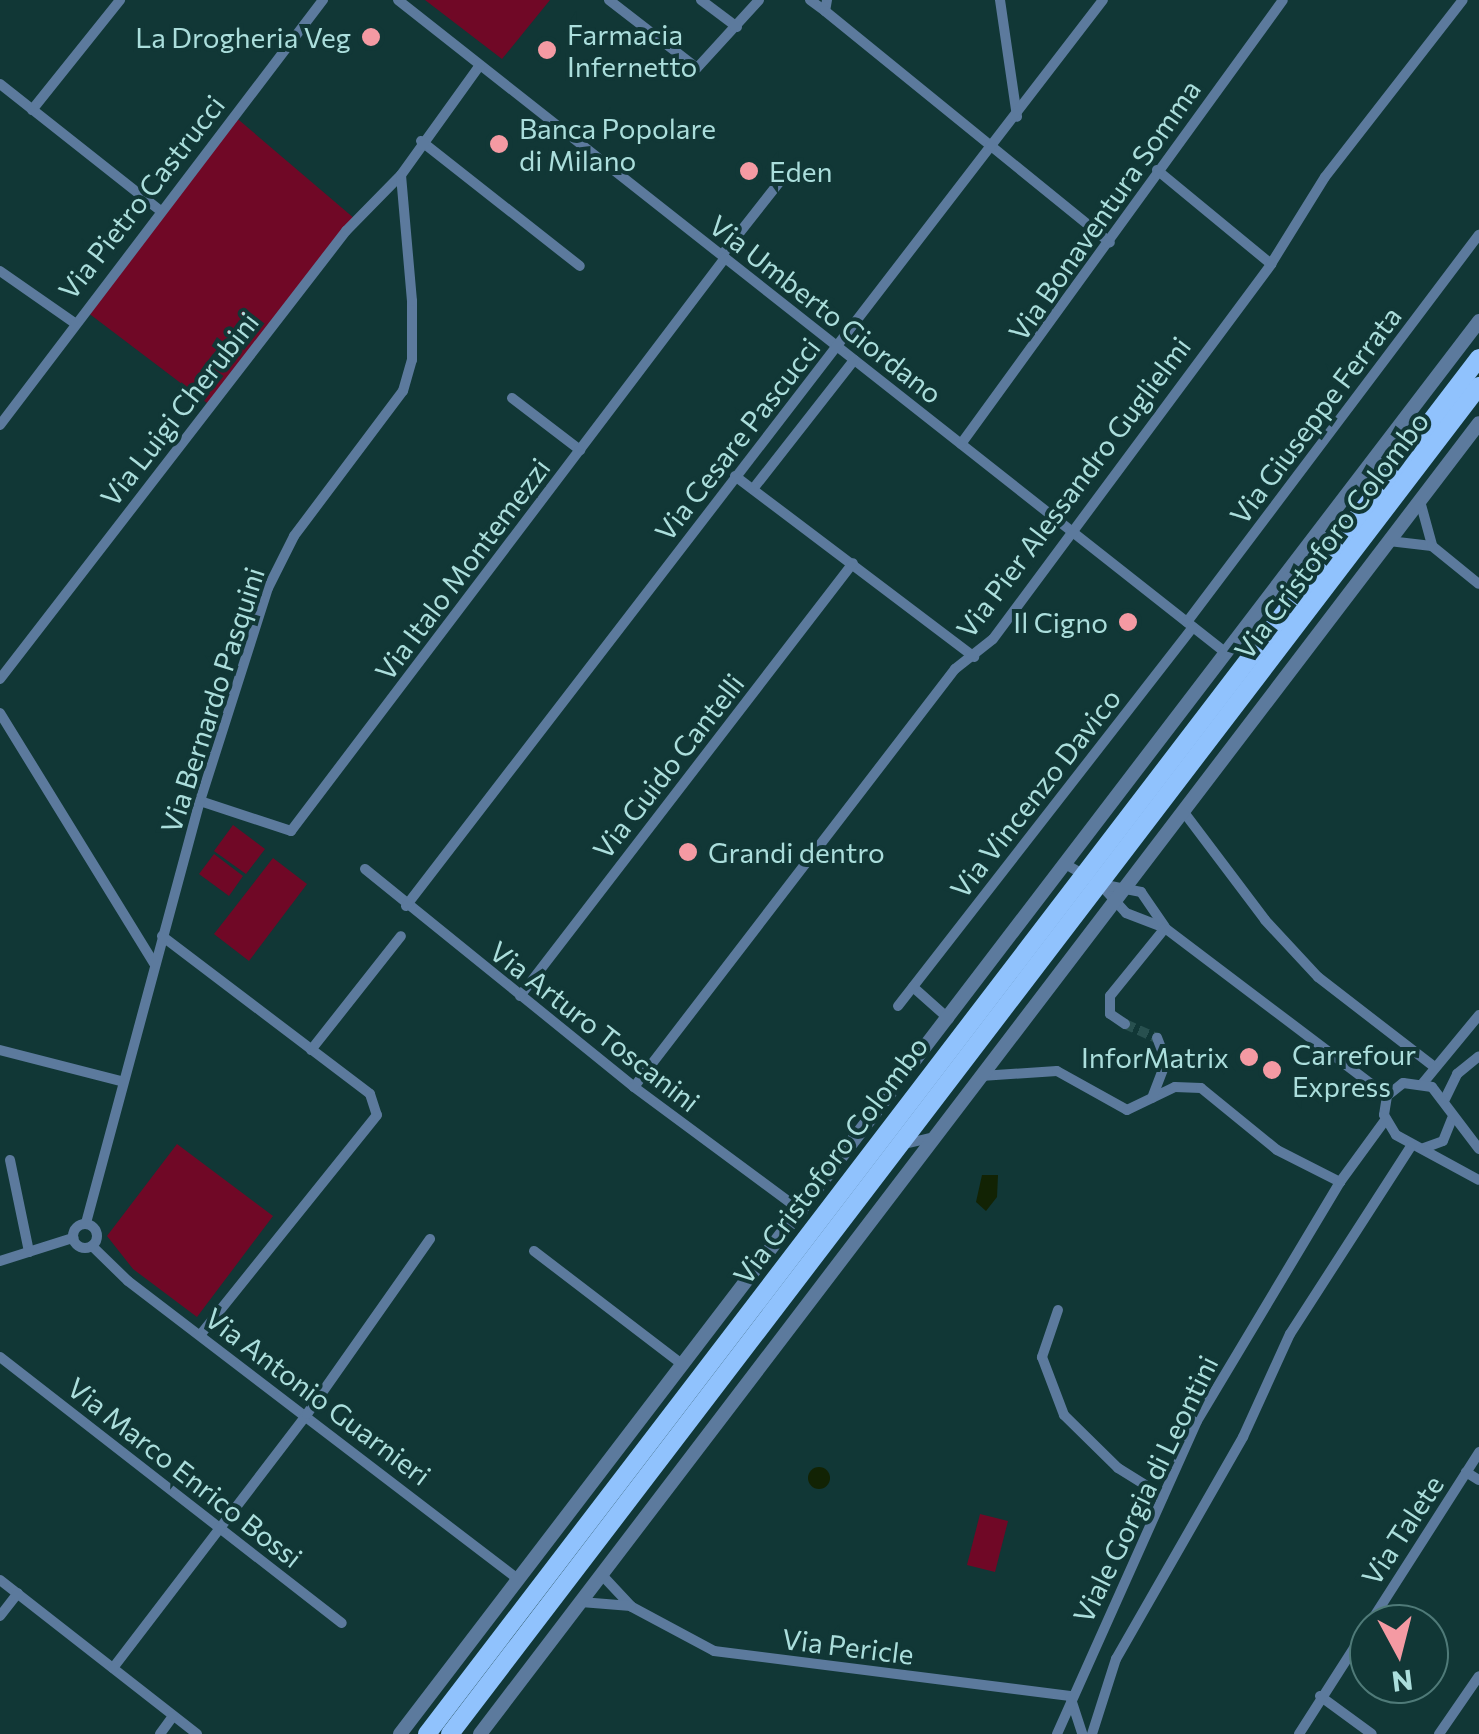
<!DOCTYPE html>
<html>
<head>
<meta charset="utf-8">
<style>
  body { margin:0 }
  #map { position:relative; width:1479px; height:1734px; overflow:hidden; background:#113736; font-family:Commissioner,sans-serif }
  div>[style] { position:absolute }
  .green>* { inset:0; background:#700826 }
  .water>* { inset:0; background:#122304 }
  .round { border-radius:50% }
  .minor-tunnel>* { height:10px; margin-top:-5px; transform-origin:0; background:repeating-linear-gradient(90deg,#28504f 0 10px,transparent 0 15px) }
  .minor>* { height:10px; margin:-5px; padding:0 5px; transform-origin:5px; border-radius:5px; background:#5c7a9d }
  .minor>.ring { margin:-5px; padding:0; box-sizing:content-box; background:none; border:10px solid #5c7a9d; border-radius:50% }
  .tertiary>* { height:14px; margin:-7px; padding:0 7px; transform-origin:7px; border-radius:7px; background:#5c7a9d }
  .primary>* { height:18px; margin:-9px; padding:0 9px; transform-origin:9px; border-radius:9px; background:#90c2fd }
  .dots>* { width:28px; height:28px; translate:-50% -50%; box-sizing:border-box; border:5px solid #113736; border-radius:50% }
  span { translate:-50% -50%; white-space:nowrap; text-align:center; line-height:1.15; -webkit-text-stroke:8px #113736; paint-order:stroke }
  .poi-label { font-size:28px; color:#abdedc }
  .left { translate:0 -50%; text-align:left }
  .right { translate:-100% -50%; text-align:right }
  .street-label { font-size:28px; color:#abdedc }
  .north { position:absolute; left:1349px; top:1604px; width:100px; height:100px; box-sizing:border-box; background:#113736; border:2px solid #4f7a78; border-radius:50%; rotate:173deg; font-size:28px; font-weight:700; line-height:40px; text-align:center; color:#abdedc }
  .north::after { content:''; display:block; margin:auto; width:35px; height:45px; background:#f49aa3; clip-path:polygon(50% 0,100% 100%,50% 72%,0 100%) }
</style>
</head>
<body>
<div id="map">
  <div class="green">
    <i style="clip-path:polygon(425px 0,550px 0,502px 59px)"></i>
    <i style="clip-path:polygon(233px 115px,355px 219px,211px 406px,83px 309px)"></i>
    <i style="clip-path:polygon(233px 825px,265px 849px,246px 874px,214px 851px)"></i>
    <i style="clip-path:polygon(214px 854px,243px 876px,229px 896px,199px 874px)"></i>
    <i style="clip-path:polygon(273px 858px,307px 884px,249px 961px,214px 934px)"></i>
    <i style="clip-path:polygon(177px 1144px,273px 1216px,197px 1317px,133px 1269px,107px 1236px)"></i>
    <i style="clip-path:polygon(980px 1514px,1008px 1521px,995px 1572px,967px 1565px)"></i>
  </div>
  <div class="water">
    <i style="clip-path:polygon(982px 1175px,998px 1175px,997px 1197px,986px 1211px,976px 1202px)"></i>
    <i class="round" style="left:808px;top:1467px;width:22px;height:22px"></i>
  </div>
  <div class="minor-tunnel">
    <i style="left:1125px;top:1024px;width:35px;rotate:24deg"></i>
  </div>
  <div class="minor">
    <i style="left:398px;top:0;width:1055px;rotate:38.26deg"></i>
    <i style="left:609px;top:0;width:111px;rotate:37.7deg"></i>
    <i style="left:697px;top:68px;width:92px;rotate:-47.6deg"></i>
    <i style="left:701px;top:0;width:45px;rotate:36.9deg"></i>
    <i style="left:810px;top:0;width:19px;rotate:36deg"></i>
    <i style="left:827px;top:0;width:11px;rotate:100deg"></i>
    <i style="left:825px;top:11px;width:367px;rotate:39.1deg"></i>
    <i style="left:1000px;top:0;width:118px;rotate:81.7deg"></i>
    <i style="left:0;top:84px;width:201px;rotate:38.3deg"></i>
    <i style="left:32px;top:110px;width:141px;rotate:-51.3deg"></i>
    <i style="left:421px;top:141px;width:202px;rotate:38.2deg"></i>
    <i style="left:1157px;top:170px;width:148px;rotate:39.5deg"></i>
    <i style="left:722px;top:255px;width:95px;rotate:-51.8deg"></i>
    <i style="left:0;top:271px;width:89px;rotate:34.9deg"></i>
    <i style="left:512px;top:398px;width:86px;rotate:37.4deg"></i>
    <i style="left:0;top:425px;width:534px;rotate:-52.77deg"></i>
    <i style="left:961px;top:444px;width:548px;rotate:-54.05deg"></i>
    <i style="left:735px;top:476px;width:300px;rotate:37.1deg"></i>
    <i style="left:753px;top:489px;width:164px;rotate:-51.9deg"></i>
    <i style="left:1420px;top:501px;width:46px;rotate:74.7deg"></i>
    <i style="left:1389px;top:541px;width:43px;rotate:6.6deg"></i>
    <i style="left:1432px;top:546px;width:60px;rotate:39deg"></i>
    <i style="left:1187px;top:622px;width:485px;rotate:-53deg"></i>
    <i style="left:0;top:679px;width:566px;rotate:-52.32deg"></i>
    <i style="left:346px;top:231px;width:78px;rotate:-45.5deg"></i>
    <i style="left:0;top:713px;width:294px;rotate:58.4deg"></i>
    <i style="left:200px;top:801px;width:96px;rotate:18.2deg"></i>
    <i style="left:291px;top:831px;width:719px;rotate:-52.86deg"></i>
    <i style="left:1183px;top:811px;width:136px;rotate:53deg"></i>
    <i style="left:1265px;top:920px;width:78px;rotate:47.1deg"></i>
    <i style="left:1318px;top:977px;width:144px;rotate:37.7deg"></i>
    <i style="left:1067px;top:865px;width:38px;rotate:30deg"></i>
    <i style="left:1100px;top:884px;width:39px;rotate:48deg"></i>
    <i style="left:1126px;top:913px;width:42px;rotate:21deg"></i>
    <i style="left:1165px;top:928px;width:278px;rotate:37.1deg"></i>
    <i style="left:365px;top:869px;width:346px;rotate:39deg"></i>
    <i style="left:634px;top:1087px;width:210px;rotate:36.5deg"></i>
    <i style="left:1100px;top:884px;width:42px;rotate:11deg"></i>
    <i style="left:1141px;top:892px;width:42px;rotate:55.6deg"></i>
    <i style="left:406px;top:906px;width:1143px;rotate:-52.43deg"></i>
    <i style="left:162px;top:936px;width:261px;rotate:37.2deg"></i>
    <i style="left:370px;top:1094px;width:22px;rotate:72deg"></i>
    <i style="left:377px;top:1115px;width:282px;rotate:128.8deg"></i>
    <i style="left:913px;top:987px;width:48px;rotate:41.6deg"></i>
    <i style="left:520px;top:996px;width:546px;rotate:-52.44deg"></i>
    <i style="left:898px;top:1006px;width:480px;rotate:-52.1deg"></i>
    <i style="left:1125px;top:1024px;width:18px;rotate:-146deg"></i>
    <i style="left:1110px;top:1014px;width:18px;rotate:-90deg"></i>
    <i style="left:1110px;top:996px;width:87px;rotate:-51deg"></i>
    <i style="left:0;top:1050px;width:125px;rotate:14.4deg"></i>
    <i style="left:311px;top:1050px;width:145px;rotate:-51.7deg"></i>
    <i style="left:981px;top:1076px;width:76px;rotate:-3.8deg"></i>
    <i style="left:1057px;top:1071px;width:80px;rotate:29.1deg"></i>
    <i style="left:1127px;top:1110px;width:53px;rotate:-25.6deg"></i>
    <i style="left:1175px;top:1087px;width:26px;rotate:2deg"></i>
    <i style="left:1201px;top:1088px;width:98px;rotate:39.2deg"></i>
    <i style="left:1277px;top:1150px;width:71px;rotate:26.9deg"></i>
    <i style="left:1423px;top:1083px;width:88px;rotate:-50.5deg"></i>
    <i style="left:634px;top:1087px;width:527px;rotate:-52.48deg"></i>
    <i style="left:955px;top:669px;width:48px;rotate:-38.3deg"></i>
    <i style="left:993px;top:639px;width:467px;rotate:-53.4deg"></i>
    <i style="left:1271px;top:264px;width:102px;rotate:-58.2deg"></i>
    <i style="left:1325px;top:177px;width:224px;rotate:-52.1deg"></i>
    <i style="left:1152px;top:1098px;width:40px;rotate:-69deg"></i>
    <i style="left:1166px;top:1061px;width:25px;rotate:-111deg"></i>
    <i style="left:1445px;top:1099px;width:28px;rotate:-64deg"></i>
    <i style="left:1457px;top:1074px;width:28px;rotate:-39deg"></i>
    <i style="left:900px;top:1145px;width:36px;rotate:-13deg"></i>
    <i style="left:1424px;top:1148px;width:20px;rotate:-20deg"></i>
    <i style="left:1443px;top:1141px;width:24px;rotate:-68deg"></i>
    <i style="left:1479px;top:1149px;width:78px;rotate:-127.2deg"></i>
    <i style="left:1432px;top:1087px;width:29px;rotate:-172deg"></i>
    <i style="left:1403px;top:1083px;width:21px;rotate:141deg"></i>
    <i style="left:1387px;top:1096px;width:19px;rotate:99deg"></i>
    <i style="left:1384px;top:1115px;width:23px;rotate:59deg"></i>
    <i style="left:1396px;top:1135px;width:94px;rotate:28.5deg"></i>
    <i style="left:10px;top:1160px;width:94px;rotate:78.3deg"></i>
    <i style="left:86px;top:1223px;width:437px;rotate:-74.9deg"></i>
    <i style="left:200px;top:801px;width:224px;rotate:-72.3deg"></i>
    <i style="left:268px;top:588px;width:58px;rotate:-63.4deg"></i>
    <i style="left:294px;top:536px;width:181px;rotate:-53.1deg"></i>
    <i style="left:403px;top:391px;width:32px;rotate:-74deg"></i>
    <i style="left:412px;top:360px;width:59px;rotate:-90deg"></i>
    <i style="left:412px;top:301px;width:126px;rotate:-95deg"></i>
    <i style="left:401px;top:175px;width:135px;rotate:-54.3deg"></i>
    <i class="ring" style="left:73px;top:1224px;width:14px;height:14px"></i>
    <i style="left:92px;top:1246px;width:50px;rotate:44.2deg"></i>
    <i style="left:128px;top:1281px;width:491px;rotate:37.4deg"></i>
    <i style="left:534px;top:1251px;width:188px;rotate:37.4deg"></i>
    <i style="left:0;top:1261px;width:77px;rotate:-17.5deg"></i>
    <i style="left:1058px;top:1310px;width:50px;rotate:108.8deg"></i>
    <i style="left:1042px;top:1357px;width:62px;rotate:69.2deg"></i>
    <i style="left:1064px;top:1415px;width:76px;rotate:44.5deg"></i>
    <i style="left:1118px;top:1468px;width:53px;rotate:31.9deg"></i>
    <i style="left:0;top:1357px;width:433px;rotate:37.9deg"></i>
    <i style="left:1466px;top:1472px;width:15px;rotate:32deg"></i>
    <i style="left:601px;top:1574px;width:45px;rotate:46.8deg"></i>
    <i style="left:632px;top:1607px;width:93px;rotate:28.2deg"></i>
    <i style="left:714px;top:1651px;width:359px;rotate:7.2deg"></i>
    <i style="left:1070px;top:1696px;width:40px;rotate:72deg"></i>
    <i style="left:0;top:1580px;width:250px;rotate:38deg"></i>
    <i style="left:581px;top:1602px;width:50px;rotate:4.6deg"></i>
    <i style="left:0;top:1616px;width:29px;rotate:-52deg"></i>
    <i style="left:113px;top:1668px;width:320px;rotate:-52.6deg"></i>
    <i style="left:307px;top:1414px;width:214px;rotate:-54.9deg"></i>
    <i style="left:1320px;top:1696px;width:64px;rotate:36.2deg"></i>
    <i style="left:160px;top:1734px;width:22px;rotate:-54deg"></i>
    <i style="left:1057px;top:1734px;width:343px;rotate:-65.9deg"></i>
    <i style="left:1197px;top:1421px;width:279px;rotate:-59.1deg"></i>
    <i style="left:1340px;top:1182px;width:78px;rotate:-53.9deg"></i>
    <i style="left:1092px;top:1734px;width:79px;rotate:-72.3deg"></i>
    <i style="left:1116px;top:1659px;width:256px;rotate:-60.2deg"></i>
    <i style="left:1243px;top:1437px;width:113px;rotate:-65.5deg"></i>
    <i style="left:1290px;top:1334px;width:224px;rotate:-57.2deg"></i>
    <i style="left:1299px;top:1734px;width:335px;rotate:-57.4deg"></i>
    <i style="left:1439px;top:1734px;width:70px;rotate:-55.4deg"></i>
  </div>
  <div class="tertiary">
    <i style="left:400px;top:1734px;width:1778px;rotate:-52.63deg"></i>
    <i style="left:480px;top:1734px;width:1648px;rotate:-52.69deg"></i>
  </div>
  <div class="primary">
    <i style="left:427px;top:1734px;width:1732px;rotate:-52.6deg"></i>
    <i style="left:450px;top:1734px;width:1696px;rotate:-52.64deg"></i>
  </div>
  <div class="dots">
    <i style="left:371px;top:37px;background:#f49aa3"></i>
    <i style="left:547px;top:50px;background:#f49aa3"></i>
    <i style="left:499px;top:144px;background:#f49aa3"></i>
    <i style="left:749px;top:171px;background:#f49aa3"></i>
    <i style="left:1128px;top:622px;background:#f49aa3"></i>
    <i style="left:688px;top:852px;background:#f49aa3"></i>
    <i style="left:1249px;top:1057px;background:#f49aa3"></i>
    <i style="left:1272px;top:1070px;background:#f49aa3"></i>
  </div>
  <div class="poi-label">
    <span class="left" style="left:567px;top:50px">Farmacia<br>Infernetto</span>
    <span class="right" style="left:351px;top:37px">La Drogheria Veg</span>
    <span class="left" style="left:519px;top:144px">Banca Popolare<br>di Milano</span>
    <span class="left" style="left:769px;top:171px">Eden</span>
    <span class="right" style="left:1108px;top:622px">Il Cigno</span>
    <span class="left" style="left:708px;top:852px">Grandi dentro</span>
    <span class="left" style="left:1292px;top:1070px">Carrefour<br>Express</span>
    <span class="right" style="left:1229px;top:1057px">InforMatrix</span>
  </div>
  <div class="street-label">
    <span style="left:141px;top:197px;rotate:-52deg">Via Pietro Castrucci</span>
    <span style="left:1104px;top:210px;rotate:-55deg">Via Bonaventura Somma</span>
    <span style="left:826px;top:309px;rotate:38deg">Via Umberto Giordano</span>
    <span style="left:179px;top:409px;rotate:-52deg">Via Luigi Cherubini</span>
    <span style="left:1315px;top:415px;rotate:-53deg">Via Giuseppe Ferrata</span>
    <span style="left:737px;top:439px;rotate:-52deg">Via Cesare Pascucci</span>
    <span style="left:1073px;top:487px;rotate:-53deg">Via Pier Alessandro Guglielmi</span>
    <span style="left:1331px;top:535px;rotate:-53deg">Via Cristoforo Colombo</span>
    <span style="left:462px;top:569px;rotate:-53deg">Via Italo Montemezzi</span>
    <span style="left:212px;top:700px;rotate:-72deg">Via Bernardo Pasquini</span>
    <span style="left:668px;top:766px;rotate:-52deg">Via Guido Cantelli</span>
    <span style="left:1035px;top:793px;rotate:-52deg">Via Vincenzo Davico</span>
    <span style="left:595px;top:1026px;rotate:38deg">Via Arturo Toscanini</span>
    <span style="left:830px;top:1160px;rotate:-53deg">Via Cristoforo Colombo</span>
    <span style="left:318px;top:1396px;rotate:37deg">Via Antonio Guarnieri</span>
    <span style="left:185px;top:1472px;rotate:38deg">Via Marco Enrico Bossi</span>
    <span style="left:1145px;top:1489px;rotate:-64deg">Viale Gorgia di Leontini</span>
    <span style="left:1402px;top:1530px;rotate:-57deg">Via Talete</span>
    <span style="left:848px;top:1646px;rotate:7deg">Via Pericle</span>
  </div>
  <div class="north">N</div>
</div>
</body>
</html>
